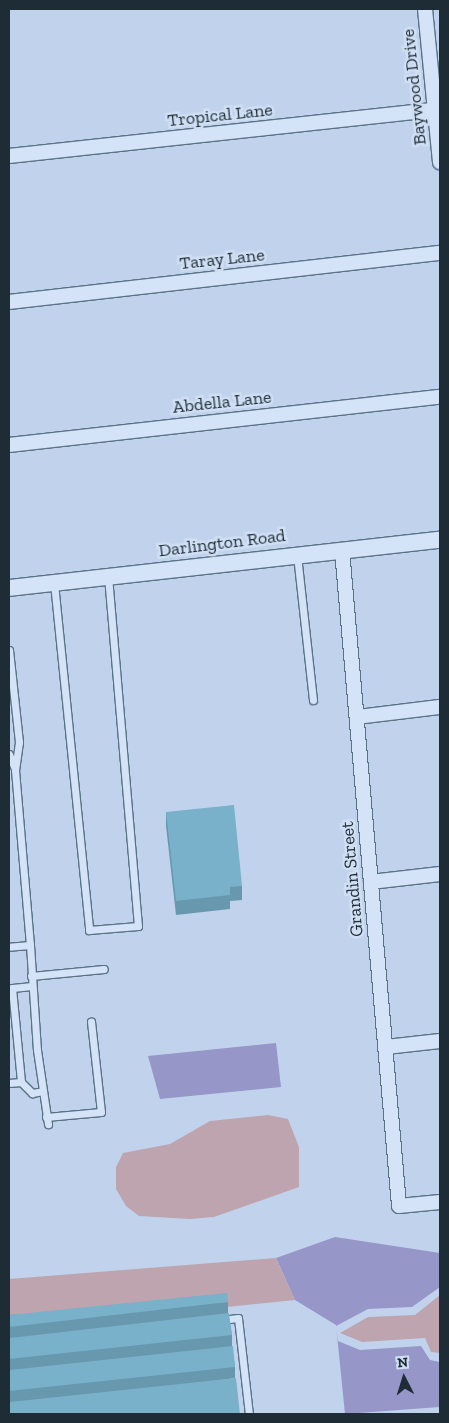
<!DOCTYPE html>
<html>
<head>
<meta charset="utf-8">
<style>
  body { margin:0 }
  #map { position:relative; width:449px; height:1423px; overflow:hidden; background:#c1d3ec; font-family:"Zilla Slab",serif }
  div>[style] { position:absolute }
  .green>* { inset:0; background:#9696c9 }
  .water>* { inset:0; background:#bea4af }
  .roads { filter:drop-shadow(1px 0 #597384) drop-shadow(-1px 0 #597384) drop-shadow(0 1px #597384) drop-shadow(0 -1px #597384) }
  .service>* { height:7px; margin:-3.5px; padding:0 3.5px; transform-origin:3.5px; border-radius:3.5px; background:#d4e3f7 }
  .minor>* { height:14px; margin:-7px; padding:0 7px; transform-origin:7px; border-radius:7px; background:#d4e3f7 }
  .tertiary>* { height:16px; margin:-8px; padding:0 8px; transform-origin:8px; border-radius:8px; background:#d4e3f7 }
  .wall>* { inset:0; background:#6798ad }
  .building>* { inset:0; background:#78b1c9 }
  span { translate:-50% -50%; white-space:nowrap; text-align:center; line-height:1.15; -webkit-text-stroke:5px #d0dff4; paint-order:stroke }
  .street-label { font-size:18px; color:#1d2c35 }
  .frame { position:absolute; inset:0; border:10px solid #1d2c35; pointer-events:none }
  .north { position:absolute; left:379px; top:1353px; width:50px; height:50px; -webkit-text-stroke:4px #d0dff4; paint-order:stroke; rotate:355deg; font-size:14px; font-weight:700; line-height:20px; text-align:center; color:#1d2c35 }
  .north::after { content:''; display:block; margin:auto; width:18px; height:22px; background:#1d2c35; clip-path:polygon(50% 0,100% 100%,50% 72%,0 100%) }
</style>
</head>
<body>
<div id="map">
  <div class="green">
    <i style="clip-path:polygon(276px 1043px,281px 1087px,160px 1099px,148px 1056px)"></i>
    <i style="clip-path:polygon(335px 1237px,440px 1253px,440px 1287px,412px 1307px,368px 1309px,336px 1326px,338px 1341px,360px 1350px,421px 1346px,430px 1360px,440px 1362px,440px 1407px,345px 1414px,336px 1325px,295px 1300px,276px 1258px)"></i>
  </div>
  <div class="water">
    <i style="clip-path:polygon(268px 1115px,288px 1119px,299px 1147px,299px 1187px,214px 1217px,190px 1219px,139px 1216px,126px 1206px,116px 1189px,116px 1167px,123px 1153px,170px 1144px,210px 1121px)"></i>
    <i style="clip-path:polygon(276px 1258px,295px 1300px,9px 1329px,9px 1279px)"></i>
    <i style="clip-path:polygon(440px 1295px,440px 1353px,431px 1352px,425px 1338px,362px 1342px,340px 1333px,368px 1317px,415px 1315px)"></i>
  </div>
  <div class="roads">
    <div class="service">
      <i style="left:297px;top:555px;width:146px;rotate:83.7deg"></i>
      <i style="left:54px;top:583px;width:349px;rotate:84.2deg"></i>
      <i style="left:89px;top:930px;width:49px;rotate:-4.7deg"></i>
      <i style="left:138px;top:926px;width:350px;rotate:-94.9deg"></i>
      <i style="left:9px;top:650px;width:93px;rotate:83.8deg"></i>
      <i style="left:19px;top:742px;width:28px;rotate:98deg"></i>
      <i style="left:15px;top:770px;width:176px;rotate:85.1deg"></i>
      <i style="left:30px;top:945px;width:21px;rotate:175deg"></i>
      <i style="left:9px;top:754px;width:16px;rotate:68deg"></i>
      <i style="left:30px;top:945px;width:105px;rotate:86.2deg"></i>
      <i style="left:37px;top:1050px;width:75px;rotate:81.5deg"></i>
      <i style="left:31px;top:976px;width:73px;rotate:-5.5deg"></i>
      <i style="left:32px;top:986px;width:20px;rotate:174deg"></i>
      <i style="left:12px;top:988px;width:94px;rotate:84.5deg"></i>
      <i style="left:21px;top:1082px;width:16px;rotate:45deg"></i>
      <i style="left:32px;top:1093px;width:11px;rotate:-10deg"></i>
      <i style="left:9px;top:1083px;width:12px;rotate:-5deg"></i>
      <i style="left:46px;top:1117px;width:55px;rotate:-5.2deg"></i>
      <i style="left:101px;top:1112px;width:91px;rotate:-96.3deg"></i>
      <i style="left:221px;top:1320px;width:17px;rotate:-7deg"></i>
      <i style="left:238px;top:1318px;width:97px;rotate:83.5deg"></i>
    </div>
    <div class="minor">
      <i style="left:425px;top:9px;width:154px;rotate:84.4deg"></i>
      <i style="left:9px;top:156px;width:428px;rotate:-6.2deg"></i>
      <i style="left:9px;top:302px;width:434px;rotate:-6.5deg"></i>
      <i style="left:9px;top:445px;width:434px;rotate:-6.4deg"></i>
      <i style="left:342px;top:550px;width:658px;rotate:85.03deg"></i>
      <i style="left:399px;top:1206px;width:41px;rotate:-5.6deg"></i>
      <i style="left:357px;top:717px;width:84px;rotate:-6.9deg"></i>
      <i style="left:371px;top:882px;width:69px;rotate:-6.6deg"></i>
      <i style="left:386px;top:1047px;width:54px;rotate:-6.3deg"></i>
    </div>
    <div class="tertiary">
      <i style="left:9px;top:588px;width:434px;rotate:-6.4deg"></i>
    </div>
  </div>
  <div class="wall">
    <i style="clip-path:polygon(166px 812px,242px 886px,242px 900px,230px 901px,230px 909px,176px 915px,166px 826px)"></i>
    <i style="clip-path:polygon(228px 1302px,228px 1313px,232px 1335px,232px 1346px,235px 1367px,235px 1378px,9px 1414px,9px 1315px)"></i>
  </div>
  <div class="building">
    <i style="clip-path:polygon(234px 805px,242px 886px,230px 887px,230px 895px,176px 901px,166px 812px)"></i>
    <i style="clip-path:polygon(227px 1293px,228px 1302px,9px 1327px,9px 1315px)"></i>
    <i style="clip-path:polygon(229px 1313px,232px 1335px,9px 1359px,9px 1337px,10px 1338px)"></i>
    <i style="clip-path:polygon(233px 1346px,235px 1367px,9px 1391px,9px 1369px,10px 1370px)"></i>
    <i style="clip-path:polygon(236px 1378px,240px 1414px,9px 1414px,9px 1401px,10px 1402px)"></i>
  </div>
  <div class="street-label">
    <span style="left:414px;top:87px;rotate:-96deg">Baywood Drive</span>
    <span style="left:220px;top:115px;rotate:-6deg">Tropical Lane</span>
    <span style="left:222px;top:259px;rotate:-6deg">Taray Lane</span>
    <span style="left:222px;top:402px;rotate:-6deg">Abdella Lane</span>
    <span style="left:222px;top:543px;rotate:-7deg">Darlington Road</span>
    <span style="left:352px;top:879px;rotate:-95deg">Grandin Street</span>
  </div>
  <div class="frame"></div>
  <div class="north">N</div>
</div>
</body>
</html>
